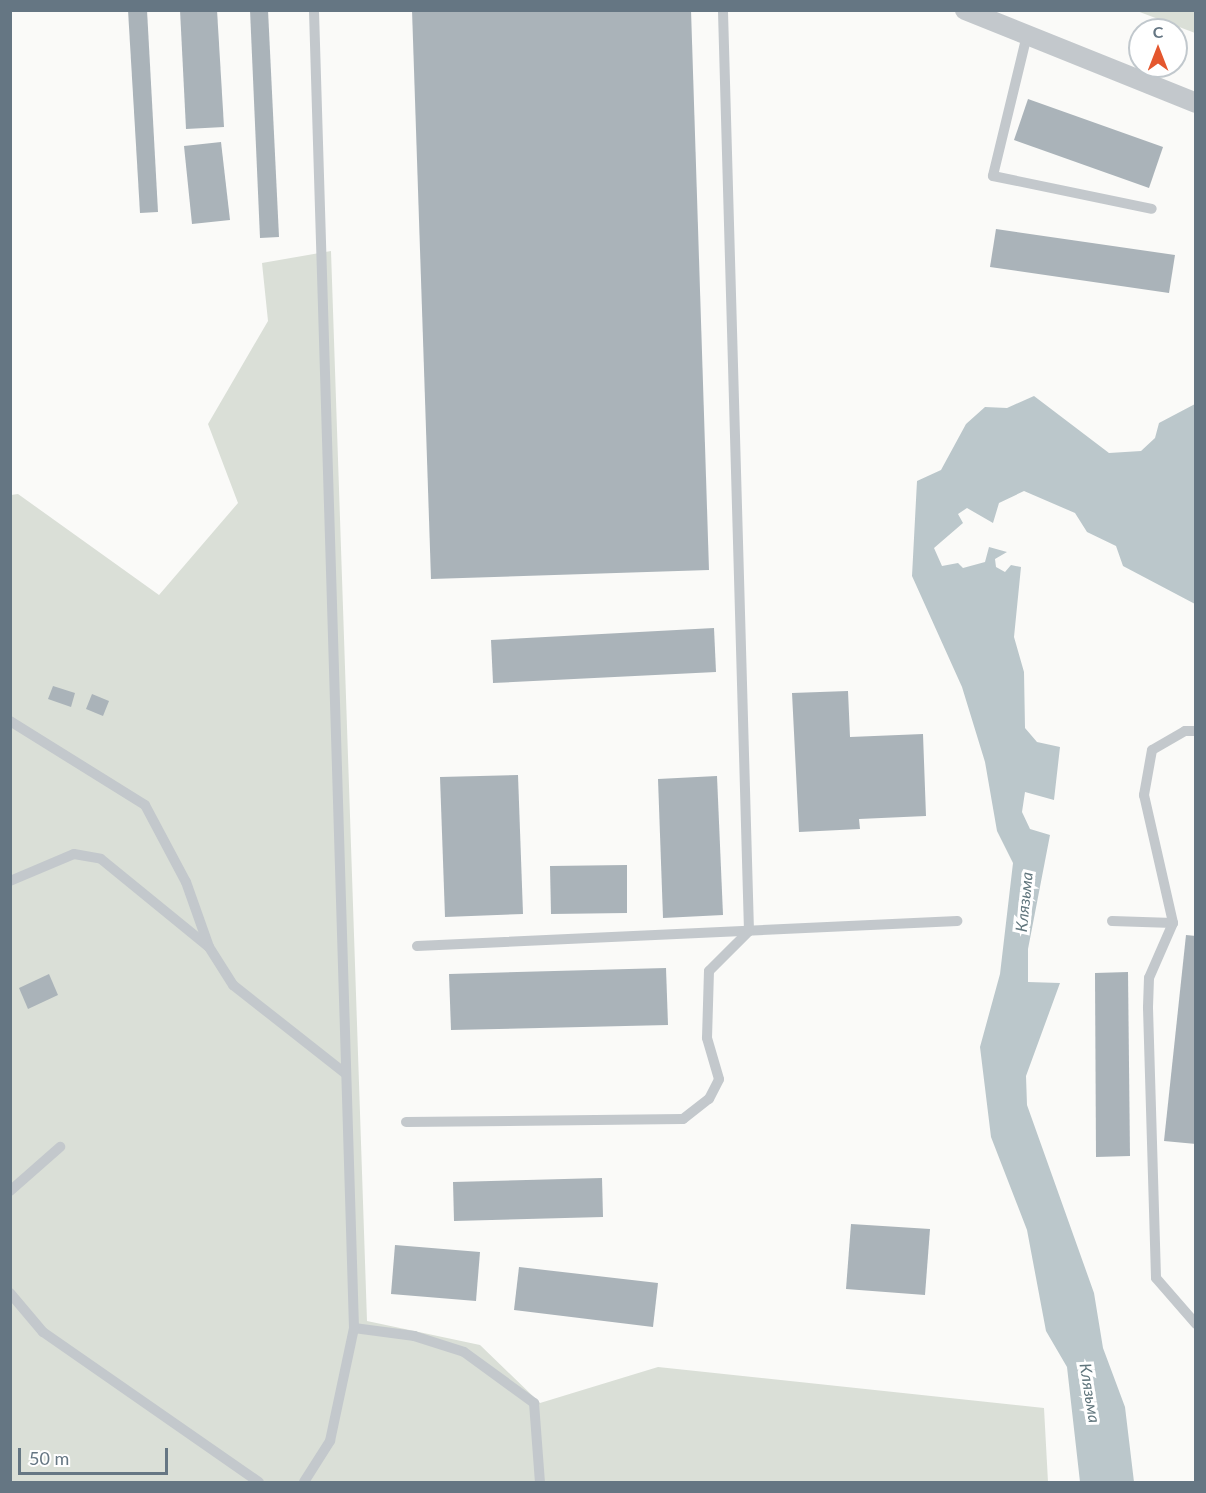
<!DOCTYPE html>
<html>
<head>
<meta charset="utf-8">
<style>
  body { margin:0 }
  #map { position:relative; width:1206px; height:1493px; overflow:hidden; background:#fafaf8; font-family:Lato,sans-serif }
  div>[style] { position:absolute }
  .green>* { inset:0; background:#dadfd7 }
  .water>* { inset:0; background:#bbc7cb }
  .building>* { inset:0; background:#aab3b9 }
  .service>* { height:10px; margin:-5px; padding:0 5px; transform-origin:5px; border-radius:5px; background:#c3c8cc }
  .minor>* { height:20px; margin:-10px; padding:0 10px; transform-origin:10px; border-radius:10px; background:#c3c8cc }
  span { translate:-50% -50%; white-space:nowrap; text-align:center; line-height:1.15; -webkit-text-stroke:6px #fff; paint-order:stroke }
  .water-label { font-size:16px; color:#60757c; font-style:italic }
  .frame { position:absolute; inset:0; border:12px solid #657683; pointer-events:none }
  .north { position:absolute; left:1128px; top:18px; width:60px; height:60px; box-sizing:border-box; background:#fff; border:2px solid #c1c8cd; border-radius:50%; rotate:0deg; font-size:16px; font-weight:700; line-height:24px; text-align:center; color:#657683 }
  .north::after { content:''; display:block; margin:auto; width:21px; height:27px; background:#e4572e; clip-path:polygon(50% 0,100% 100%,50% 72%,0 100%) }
  .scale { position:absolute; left:18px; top:1448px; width:150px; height:27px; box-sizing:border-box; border:3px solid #657683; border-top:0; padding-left:8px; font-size:18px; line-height:21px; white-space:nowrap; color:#657683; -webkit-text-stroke:4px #fff; paint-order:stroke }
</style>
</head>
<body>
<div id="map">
  <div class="green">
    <i style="clip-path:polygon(1137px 11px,1195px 11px,1195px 33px)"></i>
    <i style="clip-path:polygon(331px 251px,367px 1321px,480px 1345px,540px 1403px,658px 1367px,1044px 1408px,1048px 1482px,11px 1482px,11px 495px,18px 494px,159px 595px,238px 503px,208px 424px,268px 321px,262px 263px)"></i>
  </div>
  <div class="water">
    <i style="clip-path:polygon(1034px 396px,1109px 453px,1141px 451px,1155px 438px,1159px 423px,1195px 404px,1195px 604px,1123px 566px,1116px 546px,1087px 532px,1075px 513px,1024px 491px,999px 503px,993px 523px,967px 508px,958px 514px,963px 523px,934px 548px,942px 566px,958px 563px,963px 568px,985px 562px,989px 547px,1007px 552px,995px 559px,996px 567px,1005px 572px,1011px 565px,1021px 567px,1014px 637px,1024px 672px,1025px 728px,1037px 742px,1060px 747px,1054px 800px,1025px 792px,1022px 812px,1030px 829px,1050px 835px,1028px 949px,1028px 982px,1060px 983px,1026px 1076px,1027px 1105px,1094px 1293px,1103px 1348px,1125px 1407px,1134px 1482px,1080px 1482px,1067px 1367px,1046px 1331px,1027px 1230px,991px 1137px,980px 1047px,1000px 974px,1013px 863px,997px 831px,985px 762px,962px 687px,912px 576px,917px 481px,941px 470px,966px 424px,985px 407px,1007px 408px)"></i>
  </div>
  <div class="building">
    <i style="clip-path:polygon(128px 10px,147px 10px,158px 212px,140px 213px)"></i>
    <i style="clip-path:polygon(180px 10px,217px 10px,224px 127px,186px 129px)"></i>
    <i style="clip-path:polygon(250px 10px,268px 10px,279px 237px,260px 238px)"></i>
    <i style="clip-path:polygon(412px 10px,691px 10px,709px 570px,431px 579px)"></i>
    <i style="clip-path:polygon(1028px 99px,1163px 147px,1149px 188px,1014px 140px)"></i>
    <i style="clip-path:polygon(221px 142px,230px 220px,192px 224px,184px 146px)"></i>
    <i style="clip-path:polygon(996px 229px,1175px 255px,1169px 293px,990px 267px)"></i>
    <i style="clip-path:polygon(714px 628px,716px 672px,493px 683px,491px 640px)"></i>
    <i style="clip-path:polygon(53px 686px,75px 693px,71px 707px,48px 699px)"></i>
    <i style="clip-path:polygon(848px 691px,850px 737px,923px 734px,926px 816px,859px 819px,860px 829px,799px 832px,792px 693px)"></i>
    <i style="clip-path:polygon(92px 694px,109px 701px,103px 716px,86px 709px)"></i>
    <i style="clip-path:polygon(518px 775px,523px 914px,445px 917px,440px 777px)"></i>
    <i style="clip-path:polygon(717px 776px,723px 915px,663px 918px,658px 779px)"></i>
    <i style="clip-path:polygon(627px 865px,627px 913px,551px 914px,550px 866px)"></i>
    <i style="clip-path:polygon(1186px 935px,1196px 936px,1196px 1144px,1164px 1141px)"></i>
    <i style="clip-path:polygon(666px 968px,668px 1025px,451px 1030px,449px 974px)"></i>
    <i style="clip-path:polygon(1128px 972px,1130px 1156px,1096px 1157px,1095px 973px)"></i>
    <i style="clip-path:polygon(49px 974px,58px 995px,28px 1009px,19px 988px)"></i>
    <i style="clip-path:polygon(602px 1178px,603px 1217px,454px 1221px,453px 1182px)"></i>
    <i style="clip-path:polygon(851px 1224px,930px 1229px,925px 1295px,846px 1289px)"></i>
    <i style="clip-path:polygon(395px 1245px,480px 1252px,476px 1301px,391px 1294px)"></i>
    <i style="clip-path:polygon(519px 1267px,658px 1283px,653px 1327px,514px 1310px)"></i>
  </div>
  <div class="service">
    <i style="left:1027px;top:35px;width:145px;rotate:103.6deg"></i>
    <i style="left:993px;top:176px;width:162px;rotate:11.7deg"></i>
    <i style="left:10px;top:721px;width:159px;rotate:31.9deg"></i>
    <i style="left:145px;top:805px;width:87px;rotate:62deg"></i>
    <i style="left:186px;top:882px;width:69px;rotate:70.5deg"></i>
    <i style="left:1196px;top:731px;width:11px;rotate:180deg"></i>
    <i style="left:1185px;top:731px;width:38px;rotate:150deg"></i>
    <i style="left:1152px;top:750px;width:46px;rotate:100.1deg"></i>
    <i style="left:1144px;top:795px;width:131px;rotate:77.2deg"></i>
    <i style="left:1173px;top:923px;width:60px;rotate:113.6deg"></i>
    <i style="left:1149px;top:978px;width:30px;rotate:92deg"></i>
    <i style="left:1148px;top:1008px;width:270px;rotate:88.3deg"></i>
    <i style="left:1156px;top:1278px;width:61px;rotate:49deg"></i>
    <i style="left:10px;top:881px;width:69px;rotate:-22.9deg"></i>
    <i style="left:74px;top:854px;width:27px;rotate:10deg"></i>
    <i style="left:101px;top:859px;width:139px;rotate:39.2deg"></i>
    <i style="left:209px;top:947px;width:45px;rotate:57.7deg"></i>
    <i style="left:233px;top:985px;width:142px;rotate:38.2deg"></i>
    <i style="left:1112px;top:921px;width:61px;rotate:1.9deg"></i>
    <i style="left:417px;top:946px;width:541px;rotate:-2.65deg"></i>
    <i style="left:406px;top:1122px;width:277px;rotate:-0.6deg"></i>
    <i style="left:683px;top:1119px;width:33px;rotate:-38deg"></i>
    <i style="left:709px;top:1099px;width:22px;rotate:-63deg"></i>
    <i style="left:719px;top:1079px;width:43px;rotate:-106.3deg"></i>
    <i style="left:707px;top:1038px;width:67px;rotate:-88.3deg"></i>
    <i style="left:709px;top:971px;width:57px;rotate:-45deg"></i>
    <i style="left:749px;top:931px;width:921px;rotate:-91.62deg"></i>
    <i style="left:10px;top:1191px;width:67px;rotate:-41.3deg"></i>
    <i style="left:10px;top:1293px;width:51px;rotate:49.8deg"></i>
    <i style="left:43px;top:1332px;width:263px;rotate:34.8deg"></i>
    <i style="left:354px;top:1328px;width:61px;rotate:7.6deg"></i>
    <i style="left:414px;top:1336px;width:52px;rotate:17.7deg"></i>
    <i style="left:464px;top:1352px;width:87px;rotate:36.1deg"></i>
    <i style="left:534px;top:1403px;width:79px;rotate:85.7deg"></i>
    <i style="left:304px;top:1482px;width:49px;rotate:-57.6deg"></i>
    <i style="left:330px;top:1441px;width:116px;rotate:-78deg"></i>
    <i style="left:354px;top:1328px;width:1319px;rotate:-91.74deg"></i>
  </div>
  <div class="minor">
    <i style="left:965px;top:10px;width:249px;rotate:21.9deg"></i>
  </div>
  <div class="water-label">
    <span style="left:1024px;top:902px;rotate:-84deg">Клязьма</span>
    <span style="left:1090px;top:1393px;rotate:81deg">Клязьма</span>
  </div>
  <div class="frame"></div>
  <div class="north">С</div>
  <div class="scale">50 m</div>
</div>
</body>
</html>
